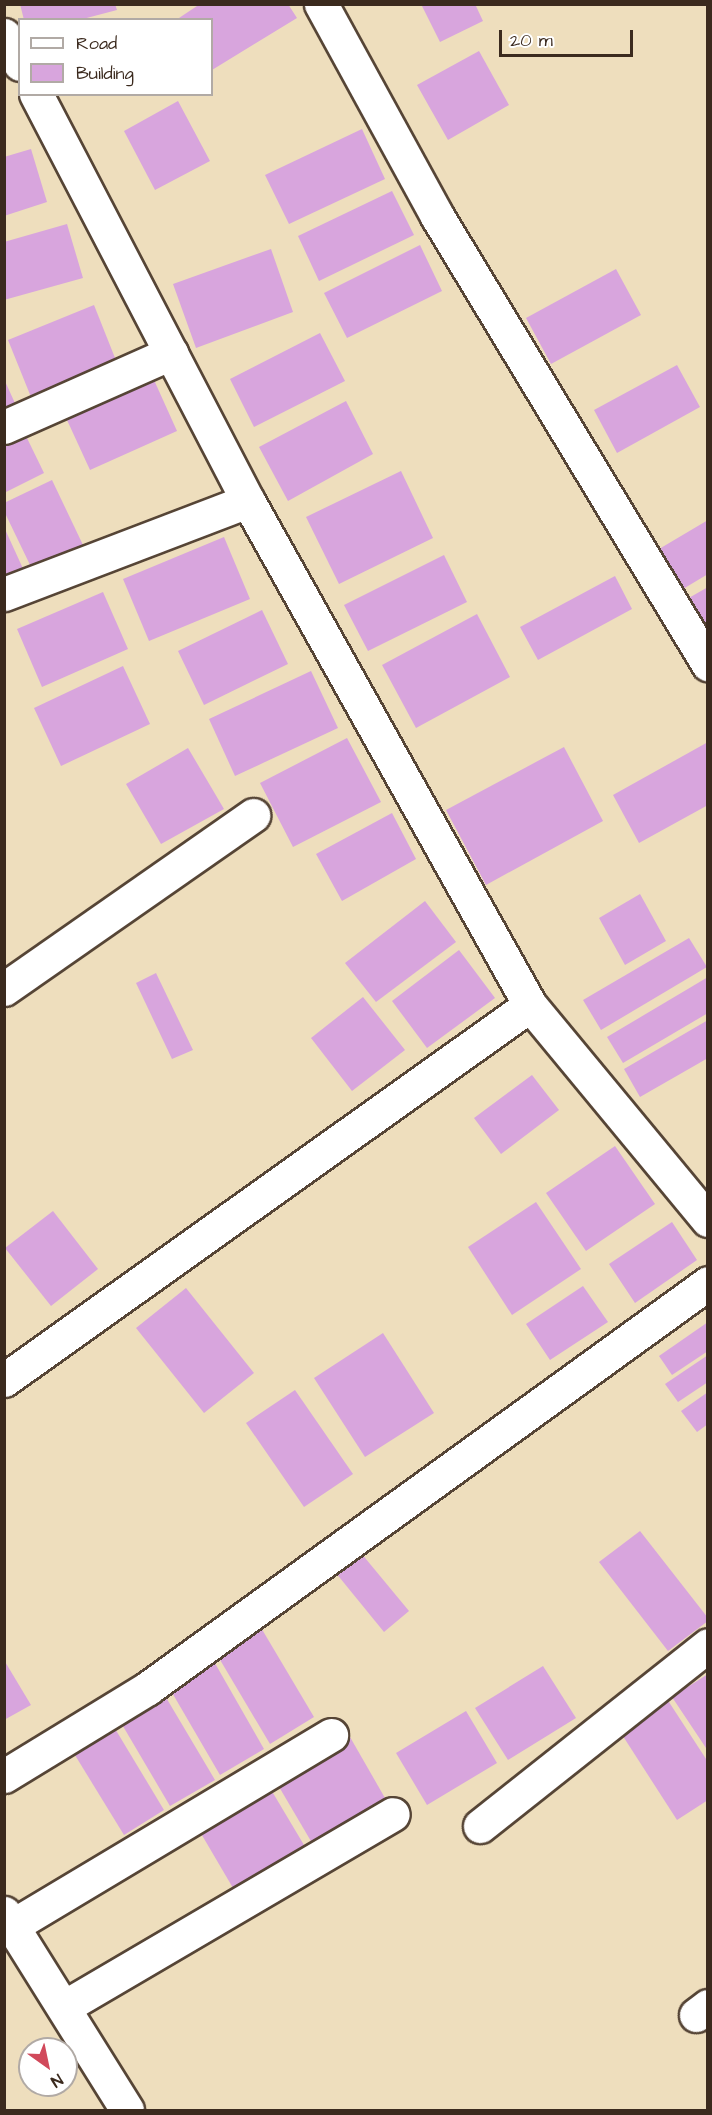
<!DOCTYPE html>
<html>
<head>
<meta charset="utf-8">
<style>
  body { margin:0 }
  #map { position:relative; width:712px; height:2115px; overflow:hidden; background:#eedebd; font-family:"Architects Daughter",sans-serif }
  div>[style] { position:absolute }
  .building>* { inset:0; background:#d8a5dd }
  .roads { filter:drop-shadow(2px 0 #564536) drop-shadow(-2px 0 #564536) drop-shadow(0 2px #564536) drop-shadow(0 -2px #564536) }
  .street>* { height:33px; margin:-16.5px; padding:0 16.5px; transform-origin:16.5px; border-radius:16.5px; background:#fff }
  span { translate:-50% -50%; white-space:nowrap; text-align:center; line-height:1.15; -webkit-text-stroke:4.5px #fff; paint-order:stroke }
  .frame { position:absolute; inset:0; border:6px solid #3b2a1e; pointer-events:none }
  .legend { position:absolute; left:18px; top:18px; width:195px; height:78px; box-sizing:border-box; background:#fff; border:2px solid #b1aaa5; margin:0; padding:8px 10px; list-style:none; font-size:18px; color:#3b2a1e }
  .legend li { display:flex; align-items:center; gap:12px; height:30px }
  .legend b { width:30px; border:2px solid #b1aaa5 }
  .north { position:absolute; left:18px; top:2037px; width:60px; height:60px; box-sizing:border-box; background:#fff; border:2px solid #b1aaa5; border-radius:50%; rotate:147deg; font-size:16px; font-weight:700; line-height:24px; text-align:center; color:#3b2a1e }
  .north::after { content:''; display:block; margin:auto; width:21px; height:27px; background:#d1495b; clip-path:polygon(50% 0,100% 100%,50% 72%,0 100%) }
  .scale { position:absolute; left:499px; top:30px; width:134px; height:27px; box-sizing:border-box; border:3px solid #3b2a1e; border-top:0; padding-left:8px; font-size:18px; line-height:21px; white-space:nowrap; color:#3b2a1e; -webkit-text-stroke:4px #fff; paint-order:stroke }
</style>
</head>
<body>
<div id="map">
  <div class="building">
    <i style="clip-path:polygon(20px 4px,115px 4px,117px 10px,79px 20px,24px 20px)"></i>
    <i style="clip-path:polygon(200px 4px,288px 4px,297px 18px,212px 70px,212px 20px,176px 20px)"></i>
    <i style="clip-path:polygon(421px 4px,475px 4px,483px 21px,440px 42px)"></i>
    <i style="clip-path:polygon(479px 51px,509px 105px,448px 140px,417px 85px)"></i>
    <i style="clip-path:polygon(178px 101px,210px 161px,155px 190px,124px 131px)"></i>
    <i style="clip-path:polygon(362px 129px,385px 179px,289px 224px,265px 175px)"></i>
    <i style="clip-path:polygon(31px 149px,47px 202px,4px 216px,4px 157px)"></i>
    <i style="clip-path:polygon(392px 191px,414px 235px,319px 281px,298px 236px)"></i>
    <i style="clip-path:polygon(67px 224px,83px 278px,4px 300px,4px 242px)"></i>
    <i style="clip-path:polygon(420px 245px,442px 291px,347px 338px,324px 293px)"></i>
    <i style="clip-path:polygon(271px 249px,293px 312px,196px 348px,173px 284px)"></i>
    <i style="clip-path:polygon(616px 269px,641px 315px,551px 364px,526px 318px)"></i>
    <i style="clip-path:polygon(94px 305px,119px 368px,33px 402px,8px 340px)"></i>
    <i style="clip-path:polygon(320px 333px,345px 381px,254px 427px,230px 379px)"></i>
    <i style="clip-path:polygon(677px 365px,700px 407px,617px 453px,594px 410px)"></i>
    <i style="clip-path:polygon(4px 379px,19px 412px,4px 419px)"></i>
    <i style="clip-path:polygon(154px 380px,177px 431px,90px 470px,67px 420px)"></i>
    <i style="clip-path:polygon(346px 401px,373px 454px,288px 501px,259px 447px)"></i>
    <i style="clip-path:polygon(26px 436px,44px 473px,4px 493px,4px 447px)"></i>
    <i style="clip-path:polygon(401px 471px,433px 538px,339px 584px,306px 517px)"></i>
    <i style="clip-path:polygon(52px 480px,83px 545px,32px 569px,4px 511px,4px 503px)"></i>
    <i style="clip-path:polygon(708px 520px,708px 574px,678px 592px,654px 552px)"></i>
    <i style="clip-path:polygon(4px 527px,25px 573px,4px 582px)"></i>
    <i style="clip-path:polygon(224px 537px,250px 599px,149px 641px,123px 579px)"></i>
    <i style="clip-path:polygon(444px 555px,467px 602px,368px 651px,344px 605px)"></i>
    <i style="clip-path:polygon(615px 576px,632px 609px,538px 660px,520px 627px)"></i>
    <i style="clip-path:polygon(708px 587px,708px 631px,687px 599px)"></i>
    <i style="clip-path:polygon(103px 592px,128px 649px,42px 687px,17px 629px)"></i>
    <i style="clip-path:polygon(262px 610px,288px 664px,204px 705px,178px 651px)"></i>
    <i style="clip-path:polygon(477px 614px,510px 677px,416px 728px,382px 665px)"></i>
    <i style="clip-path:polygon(123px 666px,150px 724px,61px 766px,34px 708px)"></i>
    <i style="clip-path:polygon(311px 671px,338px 728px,235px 776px,209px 719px)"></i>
    <i style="clip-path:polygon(347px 738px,381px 802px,293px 847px,260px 783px)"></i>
    <i style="clip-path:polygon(708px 742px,708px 805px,639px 843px,613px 795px)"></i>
    <i style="clip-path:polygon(564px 747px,603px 821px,486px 885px,446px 810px)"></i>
    <i style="clip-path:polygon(188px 748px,224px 809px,161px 844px,126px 784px)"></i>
    <i style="clip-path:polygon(392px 813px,416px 859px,342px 901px,316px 854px)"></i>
    <i style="clip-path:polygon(640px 894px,666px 941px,625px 965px,599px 918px)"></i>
    <i style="clip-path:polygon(425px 901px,456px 942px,376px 1002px,345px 963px)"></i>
    <i style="clip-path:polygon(689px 938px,707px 967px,601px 1030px,583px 1000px)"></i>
    <i style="clip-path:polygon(459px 950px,495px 998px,427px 1048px,392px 1001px)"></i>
    <i style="clip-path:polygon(156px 973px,193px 1050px,172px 1059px,136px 983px)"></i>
    <i style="clip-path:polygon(708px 977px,708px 1013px,623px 1063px,607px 1037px)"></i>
    <i style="clip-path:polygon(363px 997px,405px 1050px,352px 1091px,311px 1038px)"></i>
    <i style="clip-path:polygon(708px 1020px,708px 1058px,640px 1097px,624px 1069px)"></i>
    <i style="clip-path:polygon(532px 1075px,559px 1110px,501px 1154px,474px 1118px)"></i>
    <i style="clip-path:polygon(615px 1146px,655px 1204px,586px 1251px,546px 1193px)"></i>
    <i style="clip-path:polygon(536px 1202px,581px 1269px,512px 1315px,468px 1247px)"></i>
    <i style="clip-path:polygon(53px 1211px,98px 1269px,51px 1306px,5px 1248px)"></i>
    <i style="clip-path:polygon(672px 1222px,697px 1260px,635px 1303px,609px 1264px)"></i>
    <i style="clip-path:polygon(583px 1286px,608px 1322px,550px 1360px,526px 1324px)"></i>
    <i style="clip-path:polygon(186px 1288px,254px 1373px,204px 1413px,136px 1328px)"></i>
    <i style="clip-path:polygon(708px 1322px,708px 1351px,672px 1375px,659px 1356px)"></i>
    <i style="clip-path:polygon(383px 1333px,434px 1413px,365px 1457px,314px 1378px)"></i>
    <i style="clip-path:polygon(708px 1355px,708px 1382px,678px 1402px,665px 1384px)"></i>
    <i style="clip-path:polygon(295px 1390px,353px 1474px,304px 1507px,246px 1423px)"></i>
    <i style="clip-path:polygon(708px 1392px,708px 1424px,697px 1432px,681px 1411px)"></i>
    <i style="clip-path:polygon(640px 1531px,708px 1618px,708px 1621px,668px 1651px,599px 1562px)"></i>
    <i style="clip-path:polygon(356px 1547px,409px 1611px,384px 1632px,331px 1567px)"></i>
    <i style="clip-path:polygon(260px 1626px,314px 1717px,270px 1744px,216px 1653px)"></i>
    <i style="clip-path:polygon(212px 1658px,264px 1749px,220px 1775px,167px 1684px)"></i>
    <i style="clip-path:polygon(4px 1660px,31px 1705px,4px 1720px)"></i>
    <i style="clip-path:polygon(543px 1666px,576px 1718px,508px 1760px,475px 1708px)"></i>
    <i style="clip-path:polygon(708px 1674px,708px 1751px,672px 1697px)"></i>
    <i style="clip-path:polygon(161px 1689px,215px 1780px,170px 1806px,117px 1716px)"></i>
    <i style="clip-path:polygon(667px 1699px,708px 1762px,708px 1800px,677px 1820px,619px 1730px)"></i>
    <i style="clip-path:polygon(466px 1711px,497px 1763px,427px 1805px,396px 1753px)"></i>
    <i style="clip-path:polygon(111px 1722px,164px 1810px,124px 1835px,70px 1747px)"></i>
    <i style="clip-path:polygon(350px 1737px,389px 1805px,315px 1848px,275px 1780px)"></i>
    <i style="clip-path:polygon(267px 1783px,304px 1845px,233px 1888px,196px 1825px)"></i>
  </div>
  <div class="roads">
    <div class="street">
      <i style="left:321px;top:4px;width:242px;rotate:61.3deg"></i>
      <i style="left:437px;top:216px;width:524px;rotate:58.83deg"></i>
      <i style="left:4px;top:35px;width:33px;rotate:61deg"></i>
      <i style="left:36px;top:94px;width:459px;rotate:62.5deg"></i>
      <i style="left:248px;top:501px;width:578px;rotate:60.77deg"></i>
      <i style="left:530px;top:1005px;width:279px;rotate:50.4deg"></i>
      <i style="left:4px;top:427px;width:183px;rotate:-23.9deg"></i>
      <i style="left:4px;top:594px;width:261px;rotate:-20.9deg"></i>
      <i style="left:4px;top:989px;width:304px;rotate:-34.9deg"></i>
      <i style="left:4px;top:1380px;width:646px;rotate:-35.49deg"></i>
      <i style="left:4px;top:1776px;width:169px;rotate:-31.4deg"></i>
      <i style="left:148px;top:1688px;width:691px;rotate:-35.87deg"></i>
      <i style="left:480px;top:1826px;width:291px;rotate:-38.4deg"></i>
      <i style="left:4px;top:1913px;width:232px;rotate:58deg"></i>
      <i style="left:12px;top:1926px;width:372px;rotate:-30.9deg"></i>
      <i style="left:64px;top:2007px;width:381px;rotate:-30.4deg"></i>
      <i style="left:696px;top:2015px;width:15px;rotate:-37deg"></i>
    </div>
  </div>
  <div class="frame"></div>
  <ul class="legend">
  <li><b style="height:8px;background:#fff"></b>Road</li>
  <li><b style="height:16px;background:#d8a5dd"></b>Building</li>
  </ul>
  <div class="north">N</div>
  <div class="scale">20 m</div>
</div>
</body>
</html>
